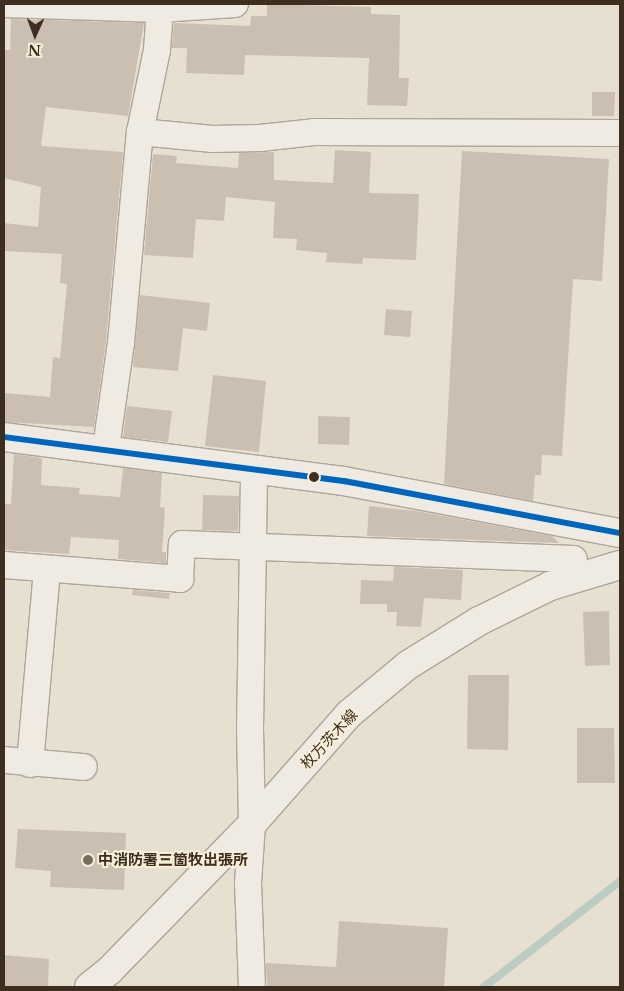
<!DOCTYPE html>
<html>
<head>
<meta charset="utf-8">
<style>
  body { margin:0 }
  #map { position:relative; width:624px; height:991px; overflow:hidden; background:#e7e0d1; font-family:"Libre Baskerville","Noto Sans JP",serif }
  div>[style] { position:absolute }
  .stream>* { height:8px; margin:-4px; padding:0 4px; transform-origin:4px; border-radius:4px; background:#bcccc2 }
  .building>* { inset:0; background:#cbbfb2 }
  .roads { filter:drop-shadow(1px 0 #ada599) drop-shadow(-1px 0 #ada599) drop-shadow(0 1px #ada599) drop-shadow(0 -1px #ada599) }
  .street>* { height:26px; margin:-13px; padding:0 13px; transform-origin:13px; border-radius:13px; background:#efebe3 }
  .secondary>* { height:28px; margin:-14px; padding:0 14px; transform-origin:14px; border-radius:14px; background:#efebe3 }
  .bus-1>* { height:6px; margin:-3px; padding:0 3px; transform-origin:3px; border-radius:3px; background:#0065bd }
  .dots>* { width:14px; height:14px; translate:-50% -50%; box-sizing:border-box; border:2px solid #f7eed8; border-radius:50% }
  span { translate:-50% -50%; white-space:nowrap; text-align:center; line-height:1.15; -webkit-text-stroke:4px #f7eed8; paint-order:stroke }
  .street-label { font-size:15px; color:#3d2e20 }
  .poi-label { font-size:15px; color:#3d2e20; font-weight:700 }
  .left { translate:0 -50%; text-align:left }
  .frame { position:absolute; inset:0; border:5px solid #3d2e20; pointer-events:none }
  .north { position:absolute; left:10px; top:10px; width:50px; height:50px; -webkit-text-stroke:4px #f7eed8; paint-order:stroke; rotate:182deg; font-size:14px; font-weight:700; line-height:20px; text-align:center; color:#3d2e20 }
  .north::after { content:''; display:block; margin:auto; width:18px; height:22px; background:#3d2e20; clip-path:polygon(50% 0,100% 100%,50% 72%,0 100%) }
</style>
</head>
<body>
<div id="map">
  <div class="stream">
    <i style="left:484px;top:987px;width:172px;rotate:-37.9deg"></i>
  </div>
  <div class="building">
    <i style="clip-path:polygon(267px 4px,371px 7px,371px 14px,400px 15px,399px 78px,409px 78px,407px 106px,367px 105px,369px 58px,245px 55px,244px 75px,186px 73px,187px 48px,172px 48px,174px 23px,250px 26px,251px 16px,267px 16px)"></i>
    <i style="clip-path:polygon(11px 19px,144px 23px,128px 116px,46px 107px,41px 146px,123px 152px,106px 341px,94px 427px,4px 422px,4px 393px,50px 397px,53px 357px,60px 358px,67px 284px,60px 283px,62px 254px,4px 251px,4px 223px,38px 227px,41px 187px,4px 178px,4px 50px,10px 50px)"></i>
    <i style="clip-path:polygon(592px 92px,615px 92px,614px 116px,592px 116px)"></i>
    <i style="clip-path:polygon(335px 150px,371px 152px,369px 193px,419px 194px,416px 260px,363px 258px,362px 264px,326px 262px,327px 253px,296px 250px,297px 239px,273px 238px,275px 202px,226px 197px,224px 221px,196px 219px,193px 258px,144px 255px,153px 154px,177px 156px,176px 163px,238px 168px,239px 153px,274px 152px,274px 180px,333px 183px)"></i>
    <i style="clip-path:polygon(462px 151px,609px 159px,602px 281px,573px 279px,562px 456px,542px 455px,541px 475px,535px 475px,533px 501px,444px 484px)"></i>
    <i style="clip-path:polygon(140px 295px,210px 303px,207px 331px,183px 328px,178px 371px,133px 367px)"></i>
    <i style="clip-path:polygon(386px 309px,412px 311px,410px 337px,384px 335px)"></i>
    <i style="clip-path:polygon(213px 375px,266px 381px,259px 452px,205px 446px)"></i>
    <i style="clip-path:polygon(127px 406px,172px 411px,168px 442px,123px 437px)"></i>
    <i style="clip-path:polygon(318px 416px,350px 417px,349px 445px,318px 444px)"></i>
    <i style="clip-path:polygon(14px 454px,42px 458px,41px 485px,80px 488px,79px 494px,120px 497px,123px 468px,162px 473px,160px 507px,165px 508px,162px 552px,166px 552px,166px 563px,118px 559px,119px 540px,71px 537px,69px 554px,4px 550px,4px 504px,11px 504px)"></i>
    <i style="clip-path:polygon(203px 495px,239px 496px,238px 531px,202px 530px)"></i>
    <i style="clip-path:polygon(369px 506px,416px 511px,552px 536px,559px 543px,367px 536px)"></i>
    <i style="clip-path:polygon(394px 567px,463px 570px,461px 600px,424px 598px,421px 627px,396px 626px,397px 612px,387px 612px,387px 604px,360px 604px,361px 580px,393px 581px)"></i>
    <i style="clip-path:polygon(133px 590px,170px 593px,169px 599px,132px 595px)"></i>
    <i style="clip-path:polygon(609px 611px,610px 665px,585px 666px,583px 612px)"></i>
    <i style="clip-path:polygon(468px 675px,509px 675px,508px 750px,467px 749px)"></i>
    <i style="clip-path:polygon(577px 728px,614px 728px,615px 783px,577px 783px)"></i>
    <i style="clip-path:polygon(18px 829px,126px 833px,124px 890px,50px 887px,51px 871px,15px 868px)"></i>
    <i style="clip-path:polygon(339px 921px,448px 928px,444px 987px,267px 987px,266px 963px,336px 967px)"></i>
    <i style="clip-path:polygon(4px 955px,49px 959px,48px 987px,4px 987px)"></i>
  </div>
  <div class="roads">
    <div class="street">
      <i style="left:4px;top:4px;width:156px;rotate:1.8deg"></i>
      <i style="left:160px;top:9px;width:41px;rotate:94.2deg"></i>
      <i style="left:157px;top:50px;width:84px;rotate:101.7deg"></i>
      <i style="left:160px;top:9px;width:75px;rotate:-3.8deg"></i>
      <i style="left:106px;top:448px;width:106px;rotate:-81.9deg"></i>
      <i style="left:121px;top:343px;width:212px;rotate:-84.9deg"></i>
      <i style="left:140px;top:132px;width:73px;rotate:5.5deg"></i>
      <i style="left:213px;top:139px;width:47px;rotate:-1.2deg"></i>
      <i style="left:260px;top:138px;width:54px;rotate:-6.3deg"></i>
      <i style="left:314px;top:132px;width:306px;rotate:0.2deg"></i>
      <i style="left:4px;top:565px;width:177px;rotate:4.5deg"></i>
      <i style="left:180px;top:579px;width:35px;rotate:-87deg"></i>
      <i style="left:182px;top:544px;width:392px;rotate:2.2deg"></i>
      <i style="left:4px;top:760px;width:80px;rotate:5deg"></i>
      <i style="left:30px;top:764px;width:196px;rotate:-85deg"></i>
      <i style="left:252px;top:987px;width:104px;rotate:-92.2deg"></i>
      <i style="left:248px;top:883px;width:59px;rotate:-86.1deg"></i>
      <i style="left:252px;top:824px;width:94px;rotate:-91.2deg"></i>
      <i style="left:250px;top:730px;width:261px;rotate:-89.1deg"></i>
    </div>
    <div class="secondary">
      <i style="left:4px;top:437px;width:343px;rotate:7.4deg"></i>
      <i style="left:344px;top:481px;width:281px;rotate:10.7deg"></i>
      <i style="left:89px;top:987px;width:27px;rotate:-39deg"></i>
      <i style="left:110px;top:970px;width:204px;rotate:-45.8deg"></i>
      <i style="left:252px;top:824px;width:147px;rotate:-48.6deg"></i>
      <i style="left:349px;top:714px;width:77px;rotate:-39.7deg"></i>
      <i style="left:408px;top:665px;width:84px;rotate:-31.8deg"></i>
      <i style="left:479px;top:621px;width:79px;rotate:-26.2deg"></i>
      <i style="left:550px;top:586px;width:73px;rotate:-16.7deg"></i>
    </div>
  </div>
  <div class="bus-1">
    <i style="left:4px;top:437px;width:343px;rotate:7.4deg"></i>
    <i style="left:344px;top:481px;width:281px;rotate:10.7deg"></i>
  </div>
  <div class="dots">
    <i style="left:314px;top:477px;background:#3d2e20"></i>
    <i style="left:88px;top:860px;background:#786c5e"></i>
  </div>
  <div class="street-label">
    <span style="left:329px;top:739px;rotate:-47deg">枚方茨木線</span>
  </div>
  <div class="poi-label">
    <span class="left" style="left:98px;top:860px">中消防署三箇牧出張所</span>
  </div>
  <div class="frame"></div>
  <div class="north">N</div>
</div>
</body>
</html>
